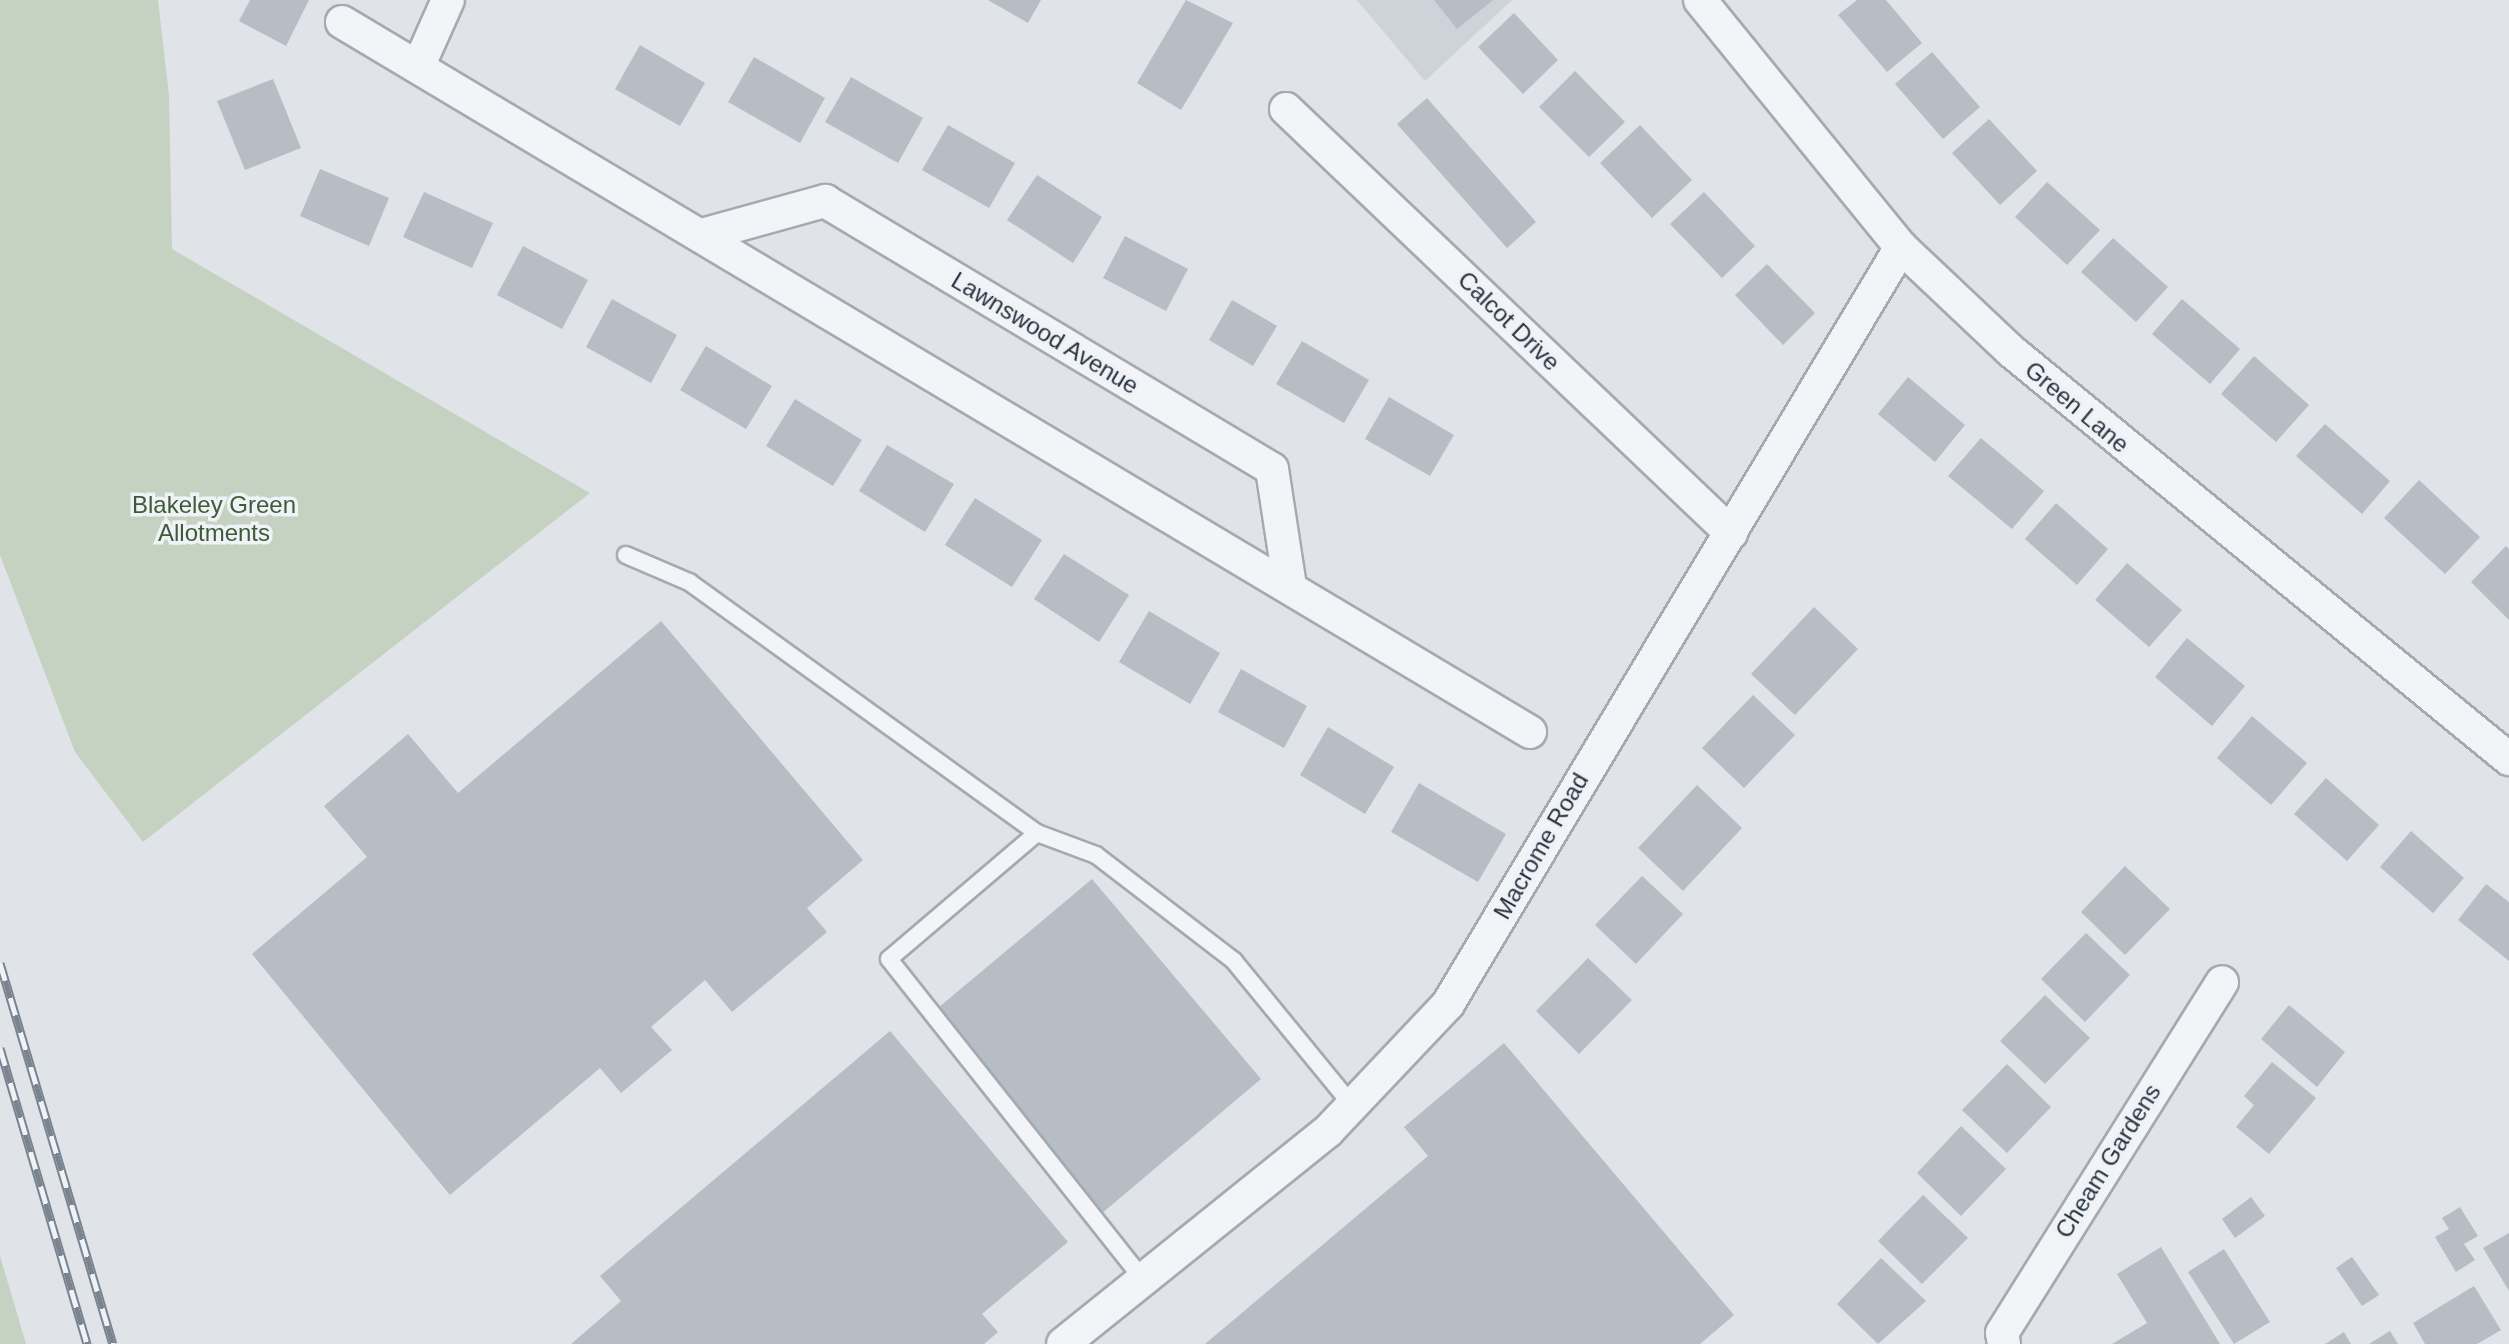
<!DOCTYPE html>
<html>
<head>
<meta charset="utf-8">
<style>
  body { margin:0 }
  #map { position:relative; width:2509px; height:1344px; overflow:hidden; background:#e0e3e8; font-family:Arial,sans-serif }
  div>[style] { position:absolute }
  .built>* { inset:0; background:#ced3da }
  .green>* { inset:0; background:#c6d2c1 }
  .building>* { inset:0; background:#b7bdc5 }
  .roads { filter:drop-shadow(2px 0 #a5aab2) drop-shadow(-2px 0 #a5aab2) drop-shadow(0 2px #a5aab2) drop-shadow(0 -2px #a5aab2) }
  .lane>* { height:16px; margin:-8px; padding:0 8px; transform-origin:8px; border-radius:8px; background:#f2f4f7 }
  .street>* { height:32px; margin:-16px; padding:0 16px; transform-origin:16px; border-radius:16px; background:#f2f4f7 }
  .rail>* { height:9px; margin-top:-4.5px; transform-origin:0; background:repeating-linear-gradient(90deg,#eff2f6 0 18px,#7a8491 0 36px); box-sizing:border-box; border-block:2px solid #7a8491 }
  span { translate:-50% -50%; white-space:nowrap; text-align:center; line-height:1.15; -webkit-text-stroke:7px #eff2f6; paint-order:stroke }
  .street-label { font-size:24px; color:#29323f }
  .park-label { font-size:24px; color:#3f5a37 }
</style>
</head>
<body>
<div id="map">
  <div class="built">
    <i style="clip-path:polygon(1357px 0,1512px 0,1425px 81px)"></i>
  </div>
  <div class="green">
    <i style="clip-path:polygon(0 0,158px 0,169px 96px,172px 249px,590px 493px,143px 842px,75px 752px,0 555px)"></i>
    <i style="clip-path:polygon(0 1256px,26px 1344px,0 1344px)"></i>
  </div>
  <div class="building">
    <i style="clip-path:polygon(250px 0,309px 0,286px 46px,239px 21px)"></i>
    <i style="clip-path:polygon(988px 0,1041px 0,1028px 23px)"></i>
    <i style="clip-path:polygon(1186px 0,1233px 23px,1181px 110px,1137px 83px)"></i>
    <i style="clip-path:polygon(1434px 0,1493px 0,1457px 29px)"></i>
    <i style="clip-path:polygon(1857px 0,1886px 0,1922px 43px,1887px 72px,1838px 15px)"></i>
    <i style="clip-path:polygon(1514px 13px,1558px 60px,1523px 94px,1478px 47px)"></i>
    <i style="clip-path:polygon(640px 45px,705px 83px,680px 126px,615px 89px)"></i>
    <i style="clip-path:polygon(1932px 52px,1980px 107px,1943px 139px,1895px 84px)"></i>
    <i style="clip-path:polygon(754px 57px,825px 98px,800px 143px,728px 102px)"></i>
    <i style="clip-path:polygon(1575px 71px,1625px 122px,1589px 157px,1539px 107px)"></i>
    <i style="clip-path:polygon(851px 77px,923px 118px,898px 163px,825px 122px)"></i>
    <i style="clip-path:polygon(273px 79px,301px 148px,245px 170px,217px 101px)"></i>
    <i style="clip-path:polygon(1427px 98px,1536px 222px,1507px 248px,1397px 124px)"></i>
    <i style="clip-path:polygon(1989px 119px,2037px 171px,2000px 205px,1952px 153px)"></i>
    <i style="clip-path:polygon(948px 125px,1015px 163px,989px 208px,922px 170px)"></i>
    <i style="clip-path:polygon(1640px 125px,1692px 180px,1652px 218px,1600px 163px)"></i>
    <i style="clip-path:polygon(320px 169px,389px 198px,369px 246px,300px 216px)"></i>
    <i style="clip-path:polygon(1037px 175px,1102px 217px,1073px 263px,1007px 220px)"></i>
    <i style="clip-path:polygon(2047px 182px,2100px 230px,2067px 265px,2015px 217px)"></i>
    <i style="clip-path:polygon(424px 192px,493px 223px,472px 268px,403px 237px)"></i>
    <i style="clip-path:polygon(1704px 192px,1755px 246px,1722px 278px,1670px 224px)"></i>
    <i style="clip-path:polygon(1125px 236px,1188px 269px,1166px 311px,1103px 278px)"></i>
    <i style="clip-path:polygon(2113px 238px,2168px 287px,2136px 322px,2081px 272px)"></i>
    <i style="clip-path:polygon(523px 246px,588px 280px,562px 329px,497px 295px)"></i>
    <i style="clip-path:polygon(1767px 264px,1815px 313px,1783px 345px,1735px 295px)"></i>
    <i style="clip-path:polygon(612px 299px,677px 335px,651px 383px,586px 347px)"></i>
    <i style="clip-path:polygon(2182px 299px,2240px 349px,2210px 384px,2152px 334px)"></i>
    <i style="clip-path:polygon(1232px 300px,1277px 326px,1253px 366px,1209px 340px)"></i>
    <i style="clip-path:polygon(1302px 341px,1369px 380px,1344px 423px,1276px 384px)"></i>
    <i style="clip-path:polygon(706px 346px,772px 386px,746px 429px,680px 390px)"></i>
    <i style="clip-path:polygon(2254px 356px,2309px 405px,2276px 442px,2221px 394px)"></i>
    <i style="clip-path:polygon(1908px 377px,1965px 425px,1935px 462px,1878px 414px)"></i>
    <i style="clip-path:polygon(1389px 397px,1454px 435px,1430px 476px,1365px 439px)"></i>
    <i style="clip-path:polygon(795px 399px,862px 440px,833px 486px,766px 446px)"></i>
    <i style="clip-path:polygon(2325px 424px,2390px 481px,2362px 514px,2296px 456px)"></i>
    <i style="clip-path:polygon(1981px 438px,2044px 491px,2012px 529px,1948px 476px)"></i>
    <i style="clip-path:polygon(887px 445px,954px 484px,925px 532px,859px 491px)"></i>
    <i style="clip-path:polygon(2419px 480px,2480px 537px,2445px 574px,2384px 518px)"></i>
    <i style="clip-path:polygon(975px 498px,1042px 540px,1012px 587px,945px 545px)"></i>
    <i style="clip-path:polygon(2056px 503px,2108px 549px,2077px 585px,2025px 539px)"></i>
    <i style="clip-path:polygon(2506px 546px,2509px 549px,2509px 620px,2471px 582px)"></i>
    <i style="clip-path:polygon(1064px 554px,1129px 595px,1099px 642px,1034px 599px)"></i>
    <i style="clip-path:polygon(2127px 563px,2182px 610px,2149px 647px,2095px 600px)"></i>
    <i style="clip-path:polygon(1814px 607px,1858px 649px,1795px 715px,1751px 674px)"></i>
    <i style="clip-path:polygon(1149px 611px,1220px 653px,1190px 704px,1119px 662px)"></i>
    <i style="clip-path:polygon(661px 621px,863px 860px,807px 908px,827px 932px,732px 1012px,705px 980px,651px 1027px,672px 1050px,621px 1093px,600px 1068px,450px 1195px,252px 954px,367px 857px,324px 806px,408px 734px,458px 793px)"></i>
    <i style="clip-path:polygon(2187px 638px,2245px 686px,2212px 726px,2155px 677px)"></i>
    <i style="clip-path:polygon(1241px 669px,1307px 706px,1284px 748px,1218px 712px)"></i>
    <i style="clip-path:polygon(1753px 695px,1795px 735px,1744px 788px,1702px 748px)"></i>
    <i style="clip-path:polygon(2252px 716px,2307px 763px,2271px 805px,2217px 758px)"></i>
    <i style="clip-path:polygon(1328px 727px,1394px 767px,1365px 814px,1300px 775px)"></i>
    <i style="clip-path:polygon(2326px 778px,2379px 825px,2347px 861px,2294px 814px)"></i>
    <i style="clip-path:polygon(1419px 783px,1506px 834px,1478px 882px,1391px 832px)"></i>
    <i style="clip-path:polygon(1697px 785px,1742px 828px,1683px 891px,1638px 848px)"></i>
    <i style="clip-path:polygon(2411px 831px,2464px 878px,2433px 913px,2380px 867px)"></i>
    <i style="clip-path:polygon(2125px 866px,2170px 909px,2125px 955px,2081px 912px)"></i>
    <i style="clip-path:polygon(1642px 876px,1683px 914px,1636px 964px,1595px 925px)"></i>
    <i style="clip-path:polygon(1092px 879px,1261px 1079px,1101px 1214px,932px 1013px)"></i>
    <i style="clip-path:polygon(2486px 884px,2509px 902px,2509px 961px,2458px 920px)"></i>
    <i style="clip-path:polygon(2086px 933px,2130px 975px,2085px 1022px,2041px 979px)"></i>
    <i style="clip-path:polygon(1588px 958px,1632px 1000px,1579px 1054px,1536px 1011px)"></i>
    <i style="clip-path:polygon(2045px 995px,2090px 1038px,2045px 1084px,2000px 1041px)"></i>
    <i style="clip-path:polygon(2289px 1005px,2345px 1052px,2317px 1087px,2261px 1039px)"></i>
    <i style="clip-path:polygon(890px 1031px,1068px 1242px,982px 1314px,998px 1332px,984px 1344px,571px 1344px,621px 1301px,600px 1276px)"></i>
    <i style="clip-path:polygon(1504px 1043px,1734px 1315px,1700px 1344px,1205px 1344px,1428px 1156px,1404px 1127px)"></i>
    <i style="clip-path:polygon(2272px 1062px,2316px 1098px,2269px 1154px,2236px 1127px,2254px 1105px,2244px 1096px)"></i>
    <i style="clip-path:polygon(2007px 1064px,2051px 1107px,2007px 1153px,1962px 1110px)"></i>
    <i style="clip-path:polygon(1961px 1126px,2006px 1169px,1961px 1216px,1917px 1173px)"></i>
    <i style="clip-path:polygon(1923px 1195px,1968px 1238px,1922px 1284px,1878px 1241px)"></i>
    <i style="clip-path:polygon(2251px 1197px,2265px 1216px,2235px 1238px,2222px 1219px)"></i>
    <i style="clip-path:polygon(2460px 1207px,2478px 1236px,2464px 1244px,2475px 1260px,2456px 1272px,2435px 1237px,2449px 1229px,2442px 1218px)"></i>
    <i style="clip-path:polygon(2509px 1233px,2509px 1291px,2483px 1248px)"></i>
    <i style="clip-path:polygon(2161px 1247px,2220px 1344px,2112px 1344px,2147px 1323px,2117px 1274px)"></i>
    <i style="clip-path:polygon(2224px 1249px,2270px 1322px,2234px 1344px,2188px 1272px)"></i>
    <i style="clip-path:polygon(2352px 1257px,2379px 1295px,2362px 1306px,2336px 1268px)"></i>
    <i style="clip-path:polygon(1881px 1258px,1926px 1301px,1878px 1344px,1837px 1304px)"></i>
    <i style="clip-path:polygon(2474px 1286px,2501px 1330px,2477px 1344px,2425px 1344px,2413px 1323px)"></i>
    <i style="clip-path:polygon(2390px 1331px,2398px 1344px,2369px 1344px)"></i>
    <i style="clip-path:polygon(2344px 1332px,2351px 1344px,2325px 1344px)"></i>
  </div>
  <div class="roads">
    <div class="lane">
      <i style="left:626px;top:555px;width:69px;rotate:23.2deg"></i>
      <i style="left:689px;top:582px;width:429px;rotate:35.8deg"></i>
      <i style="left:1037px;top:833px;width:63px;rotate:20.4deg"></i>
      <i style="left:1096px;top:855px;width:174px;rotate:37.5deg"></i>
      <i style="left:1234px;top:961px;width:186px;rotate:50.7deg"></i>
      <i style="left:1037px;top:833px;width:194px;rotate:139.6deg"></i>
      <i style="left:889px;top:959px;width:409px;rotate:51.6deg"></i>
    </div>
    <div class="street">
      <i style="left:1700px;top:0;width:318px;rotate:50.9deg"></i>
      <i style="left:1901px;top:247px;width:151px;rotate:43.4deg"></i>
      <i style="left:2011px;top:351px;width:644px;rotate:39.33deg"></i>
      <i style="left:342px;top:22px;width:1384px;rotate:30.86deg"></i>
      <i style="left:419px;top:65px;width:71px;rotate:-66deg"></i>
      <i style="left:1286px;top:109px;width:615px;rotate:43.62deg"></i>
      <i style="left:702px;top:235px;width:128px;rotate:-15.5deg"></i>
      <i style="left:825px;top:201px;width:521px;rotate:30.94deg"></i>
      <i style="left:1272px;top:469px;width:119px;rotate:81.3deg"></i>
      <i style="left:1063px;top:1344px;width:340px;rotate:-38.8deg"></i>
      <i style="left:1328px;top:1131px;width:175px;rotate:-46.6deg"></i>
      <i style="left:1448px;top:1004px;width:882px;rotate:-59.1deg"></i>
      <i style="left:2004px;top:1344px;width:11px;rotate:-100deg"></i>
      <i style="left:2002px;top:1333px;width:414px;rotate:-57.9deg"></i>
    </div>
  </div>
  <div class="rail">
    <i style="left:0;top:963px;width:397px;rotate:73.5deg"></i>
    <i style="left:0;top:1048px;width:309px;rotate:73.6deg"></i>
  </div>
  <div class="street-label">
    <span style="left:1509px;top:321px;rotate:44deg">Calcot Drive</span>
    <span style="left:1045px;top:333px;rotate:31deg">Lawnswood Avenue</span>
    <span style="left:2077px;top:407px;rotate:40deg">Green Lane</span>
    <span style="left:1541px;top:846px;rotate:-60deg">Macrome Road</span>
    <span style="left:2108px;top:1161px;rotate:-58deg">Cheam Gardens</span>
  </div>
  <div class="park-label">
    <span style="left:214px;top:519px">Blakeley Green<br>Allotments</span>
  </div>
</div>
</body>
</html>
